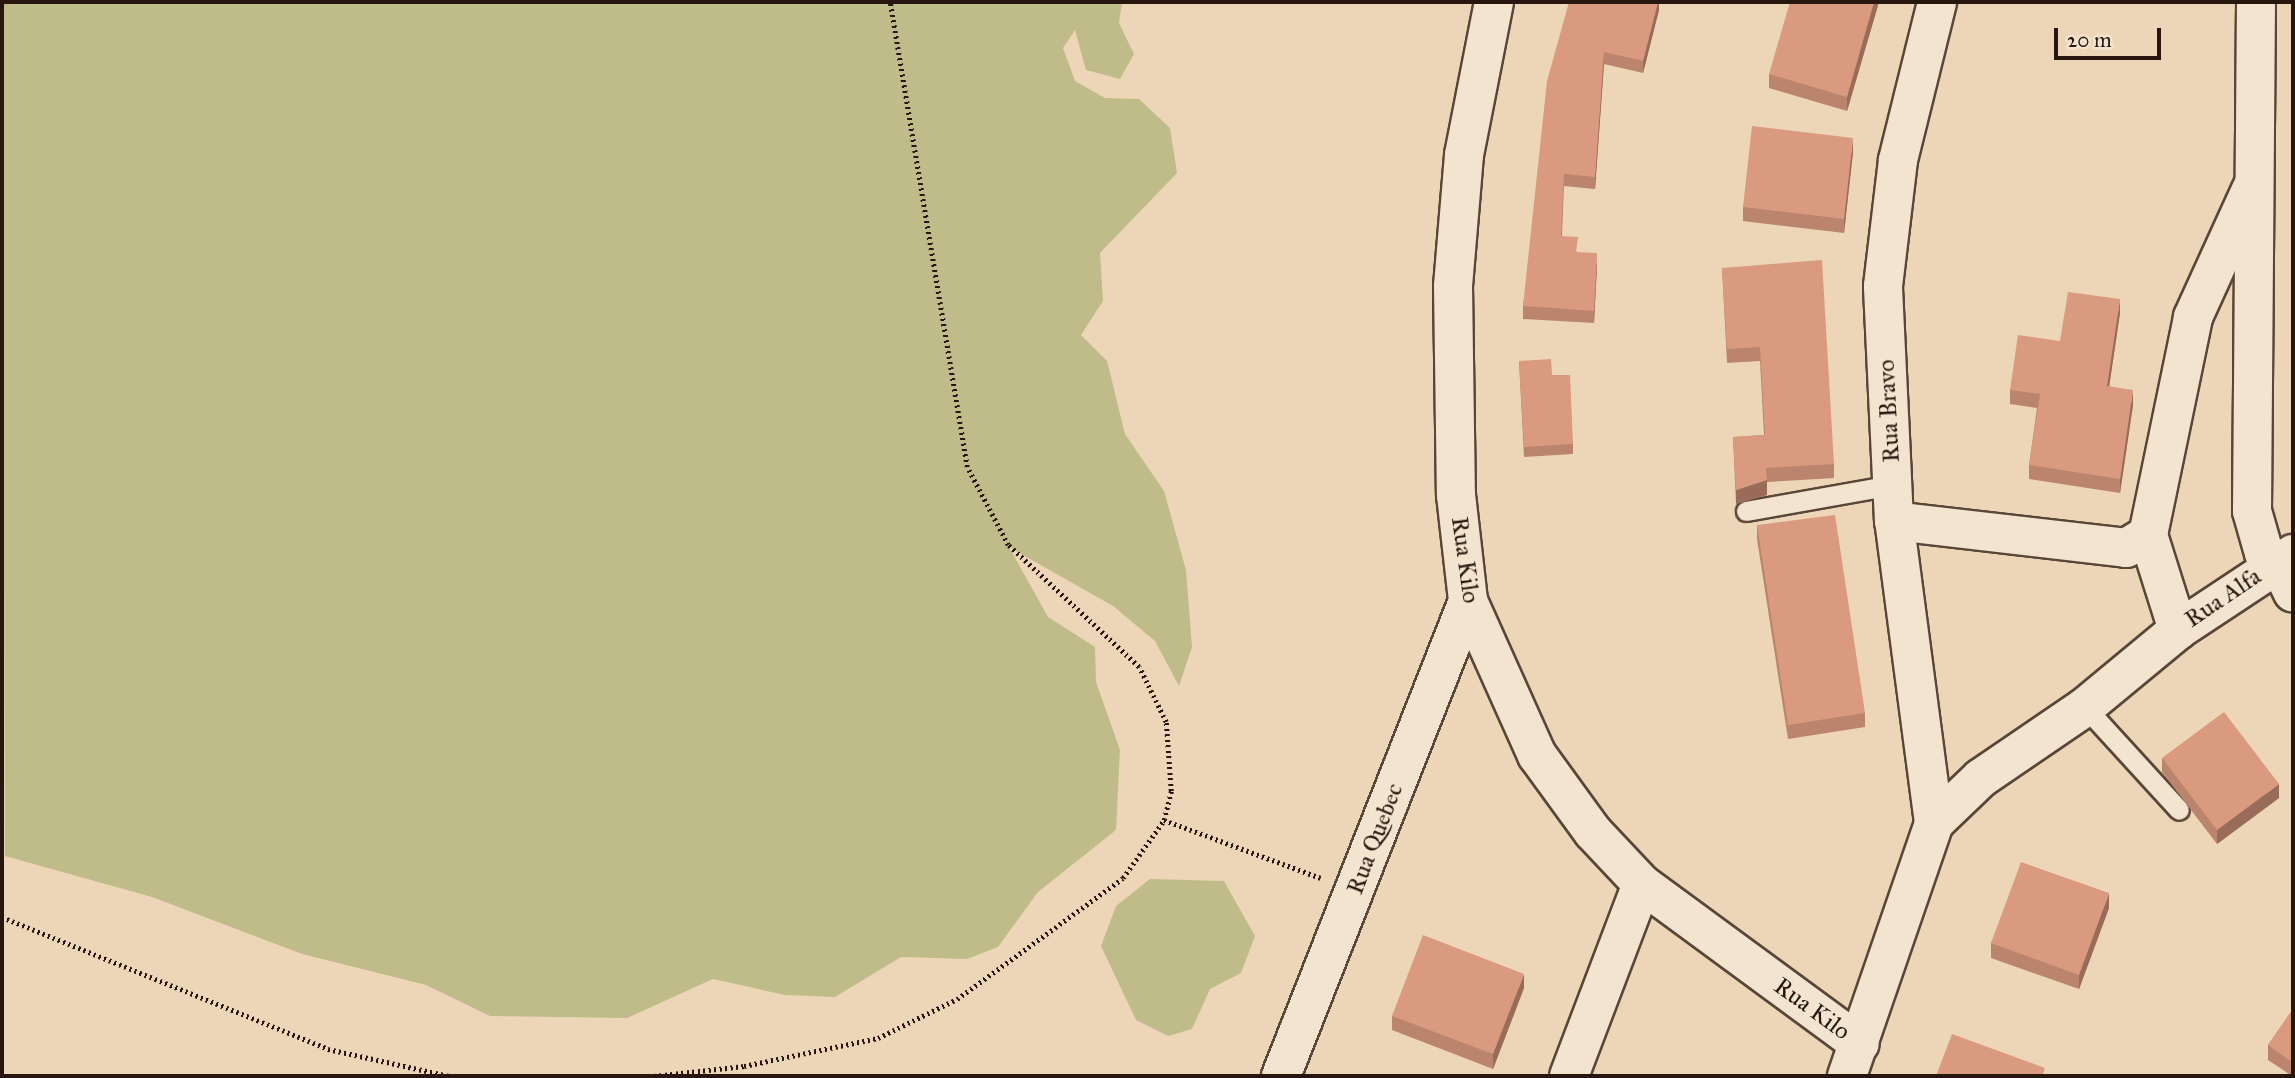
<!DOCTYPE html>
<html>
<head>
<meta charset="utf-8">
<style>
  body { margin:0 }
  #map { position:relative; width:2295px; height:1078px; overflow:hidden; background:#edd6b7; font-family:"IM FELL Great Primer",serif }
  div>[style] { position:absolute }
  .green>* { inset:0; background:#bfbc89 }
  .path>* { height:4.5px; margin-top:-2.25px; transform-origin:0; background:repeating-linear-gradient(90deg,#27160e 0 2px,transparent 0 5.5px) }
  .roads { filter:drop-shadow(2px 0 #584638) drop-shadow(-2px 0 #584638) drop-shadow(0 2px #584638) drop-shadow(0 -2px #584638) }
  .service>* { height:19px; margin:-9.5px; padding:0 9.5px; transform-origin:9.5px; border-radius:9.5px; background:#f3e4d0 }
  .minor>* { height:38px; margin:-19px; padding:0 19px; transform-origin:19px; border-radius:19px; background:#f3e4d0 }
  .wall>* { inset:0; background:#bb846d }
  .shaded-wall>* { inset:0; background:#986c59 }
  .building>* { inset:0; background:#d99a7f }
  span { translate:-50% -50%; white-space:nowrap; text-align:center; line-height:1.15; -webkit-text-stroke:5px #f3e4d0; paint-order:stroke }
  .street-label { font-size:24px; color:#27160e }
  .frame { position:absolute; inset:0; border:4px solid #27160e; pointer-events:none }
  .scale { position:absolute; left:2054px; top:28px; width:107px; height:32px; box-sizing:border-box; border:4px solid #27160e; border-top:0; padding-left:9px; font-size:21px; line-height:24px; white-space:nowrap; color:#27160e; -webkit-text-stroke:5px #f3e4d0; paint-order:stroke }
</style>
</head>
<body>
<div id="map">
  <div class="green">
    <i style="clip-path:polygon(2px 2px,1122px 2px,1119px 23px,1134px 54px,1120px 79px,1086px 70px,1075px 30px,1063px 48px,1075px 81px,1105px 98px,1139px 99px,1170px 128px,1177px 173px,1100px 253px,1103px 301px,1081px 335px,1107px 361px,1125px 434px,1164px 491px,1186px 570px,1192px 647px,1179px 686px,1155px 641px,1113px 606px,1009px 547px,1048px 617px,1095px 647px,1096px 682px,1120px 750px,1116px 830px,1038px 892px,998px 947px,967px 959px,901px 957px,835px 997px,785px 995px,713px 979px,627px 1018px,490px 1016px,426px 985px,302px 954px,152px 897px,5px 856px)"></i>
    <i style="clip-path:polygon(1150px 879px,1224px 881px,1255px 936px,1241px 973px,1210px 989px,1192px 1029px,1168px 1036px,1136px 1020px,1101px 946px,1116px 906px)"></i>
  </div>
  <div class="path">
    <i style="left:1164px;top:820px;width:167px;rotate:20.3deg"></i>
    <i style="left:2px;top:917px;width:352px;rotate:22deg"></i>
    <i style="left:328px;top:1049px;width:124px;rotate:12.6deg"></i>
    <i style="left:654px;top:1076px;width:91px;rotate:-6.3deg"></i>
    <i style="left:744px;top:1066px;width:137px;rotate:-11.8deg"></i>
    <i style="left:878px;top:1038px;width:88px;rotate:-26.3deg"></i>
    <i style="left:957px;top:999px;width:205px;rotate:-36.1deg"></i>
    <i style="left:1123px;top:878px;width:71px;rotate:-54.7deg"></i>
    <i style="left:1164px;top:820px;width:30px;rotate:-76deg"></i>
    <i style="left:1171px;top:791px;width:69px;rotate:-94.1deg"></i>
    <i style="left:1166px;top:722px;width:61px;rotate:-116.1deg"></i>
    <i style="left:1139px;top:667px;width:179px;rotate:-137deg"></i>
    <i style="left:1008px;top:545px;width:88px;rotate:-117.7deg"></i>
    <i style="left:967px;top:467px;width:471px;rotate:-99.4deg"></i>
  </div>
  <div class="roads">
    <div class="service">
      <i style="left:1746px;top:511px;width:148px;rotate:-10.1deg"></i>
      <i style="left:2085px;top:707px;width:139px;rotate:47.6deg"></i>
    </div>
    <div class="minor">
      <i style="left:1494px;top:2px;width:156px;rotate:101.1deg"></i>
      <i style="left:1464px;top:155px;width:131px;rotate:94.8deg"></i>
      <i style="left:1453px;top:286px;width:209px;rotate:89.2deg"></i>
      <i style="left:1456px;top:495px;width:107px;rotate:83.5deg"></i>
      <i style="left:1468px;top:601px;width:169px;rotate:65.9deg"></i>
      <i style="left:1537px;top:755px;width:95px;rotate:54deg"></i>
      <i style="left:1593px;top:832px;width:71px;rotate:46.7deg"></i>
      <i style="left:1642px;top:884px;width:270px;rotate:36.3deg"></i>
      <i style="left:2256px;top:2px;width:509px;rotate:90.45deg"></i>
      <i style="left:2252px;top:511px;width:44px;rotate:74.1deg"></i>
      <i style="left:2264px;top:553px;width:17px;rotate:33deg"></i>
      <i style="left:1894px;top:521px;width:234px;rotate:6.6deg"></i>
      <i style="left:2126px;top:548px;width:26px;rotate:-31deg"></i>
      <i style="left:2148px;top:535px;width:223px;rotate:-78.3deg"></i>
      <i style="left:2193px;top:317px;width:140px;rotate:-65.5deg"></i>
      <i style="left:2148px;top:535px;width:100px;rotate:72.5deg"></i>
      <i style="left:2278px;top:562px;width:34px;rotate:64deg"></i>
      <i style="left:1934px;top:823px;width:305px;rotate:-97.5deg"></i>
      <i style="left:1894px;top:521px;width:235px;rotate:-92.7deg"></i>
      <i style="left:1883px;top:286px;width:127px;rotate:-83.2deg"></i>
      <i style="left:1898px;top:160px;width:163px;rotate:-76.1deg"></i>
      <i style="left:1281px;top:1076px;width:510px;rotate:-68.51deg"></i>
      <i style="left:1569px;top:1076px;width:205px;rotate:-69.2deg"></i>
      <i style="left:1847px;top:1076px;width:268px;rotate:-71deg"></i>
      <i style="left:1934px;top:823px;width:65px;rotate:-43.8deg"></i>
      <i style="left:1981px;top:778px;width:126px;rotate:-34.3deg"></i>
      <i style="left:2085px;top:707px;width:121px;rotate:-39.6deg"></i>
      <i style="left:2178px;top:630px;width:138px;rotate:-33.5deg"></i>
    </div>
  </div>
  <div class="wall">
    <i style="clip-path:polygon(1569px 2px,1659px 2px,1659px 10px,1643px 73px,1604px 64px,1595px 189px,1564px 186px,1562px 236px,1577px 252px,1597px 265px,1594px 323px,1523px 319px,1523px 306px)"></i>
    <i style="clip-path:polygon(1879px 2px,1847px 111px,1769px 88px,1769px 74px)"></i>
    <i style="clip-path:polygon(1853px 152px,1844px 233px,1743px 221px,1743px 207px)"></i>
    <i style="clip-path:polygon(1722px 268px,1834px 464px,1834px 478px,1767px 482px,1767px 495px,1736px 504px,1733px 437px,1764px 435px,1760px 361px,1727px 363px)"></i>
    <i style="clip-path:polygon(2120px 313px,2109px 387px,2133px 405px,2120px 493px,2029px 479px,2029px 465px,2037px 408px,2010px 404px,2010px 390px,2060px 341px)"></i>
    <i style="clip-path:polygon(1519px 361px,1552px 375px,1573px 444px,1573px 454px,1524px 457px)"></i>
    <i style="clip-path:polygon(1757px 525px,1865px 713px,1865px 727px,1788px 739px,1757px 539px)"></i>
    <i style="clip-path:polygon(2162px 758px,2279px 798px,2217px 844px,2162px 772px)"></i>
    <i style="clip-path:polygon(2109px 908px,2079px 989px,1991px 958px,1991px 943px)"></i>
    <i style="clip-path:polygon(1524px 988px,1493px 1069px,1392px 1030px,1392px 1016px)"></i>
    <i style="clip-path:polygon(2293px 1009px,2293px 1076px,2292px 1076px,2268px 1060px,2268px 1045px)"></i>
  </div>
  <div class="shaded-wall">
    <i style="clip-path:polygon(1658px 2px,1659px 2px,1659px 10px,1643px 73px,1643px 61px)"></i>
    <i style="clip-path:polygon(1874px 2px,1879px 2px,1847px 111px,1847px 97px)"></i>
    <i style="clip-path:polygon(1604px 52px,1604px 64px,1595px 189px,1595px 177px)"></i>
    <i style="clip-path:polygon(1853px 138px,1853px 152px,1844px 233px,1844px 219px)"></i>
    <i style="clip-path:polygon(1597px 253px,1597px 265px,1594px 323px,1594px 311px)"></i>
    <i style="clip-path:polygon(2120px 299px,2120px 313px,2107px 401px,2107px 386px)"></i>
    <i style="clip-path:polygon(2133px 390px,2133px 405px,2120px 493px,2120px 479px)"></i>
    <i style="clip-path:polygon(1767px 480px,1767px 495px,1736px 504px,1736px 490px)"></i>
    <i style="clip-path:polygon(2279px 784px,2279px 798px,2217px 844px,2217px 830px)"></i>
    <i style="clip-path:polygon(2109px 893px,2109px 908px,2079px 989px,2079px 975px)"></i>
    <i style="clip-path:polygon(1524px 974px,1524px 988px,1493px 1069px,1493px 1054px)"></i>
  </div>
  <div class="building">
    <i style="clip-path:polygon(1569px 2px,1658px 2px,1643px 61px,1604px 52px,1595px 177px,1564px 174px,1561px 236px,1578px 237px,1576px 252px,1597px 253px,1594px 311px,1523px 306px,1547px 81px)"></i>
    <i style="clip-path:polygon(1790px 2px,1874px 2px,1847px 97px,1769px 74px)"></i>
    <i style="clip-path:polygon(1752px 126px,1853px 138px,1844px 219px,1743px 207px)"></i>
    <i style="clip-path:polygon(1822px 260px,1834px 464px,1766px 468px,1767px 480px,1736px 490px,1733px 437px,1765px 435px,1760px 347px,1727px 349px,1722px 268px)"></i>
    <i style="clip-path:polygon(2068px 292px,2120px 299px,2107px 386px,2133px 390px,2120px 479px,2029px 465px,2040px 394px,2010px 390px,2018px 335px,2060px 341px)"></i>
    <i style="clip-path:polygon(1551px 359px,1552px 375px,1570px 375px,1573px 444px,1524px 447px,1519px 361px)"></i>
    <i style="clip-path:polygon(1835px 515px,1865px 713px,1788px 725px,1757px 525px)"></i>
    <i style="clip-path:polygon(2224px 712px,2279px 784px,2217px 830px,2162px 758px)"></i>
    <i style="clip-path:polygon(2021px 862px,2109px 893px,2079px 975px,1991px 943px)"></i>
    <i style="clip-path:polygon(1423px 935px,1524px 974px,1493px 1054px,1392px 1016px)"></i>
    <i style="clip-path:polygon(2293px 1009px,2293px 1063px,2268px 1045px)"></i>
    <i style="clip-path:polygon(1952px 1034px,2045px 1068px,2042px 1076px,1936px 1076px)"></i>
  </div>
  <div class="street-label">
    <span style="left:1889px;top:411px;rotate:-93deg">Rua Bravo</span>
    <span style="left:1465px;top:560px;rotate:82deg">Rua Kilo</span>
    <span style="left:2223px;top:598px;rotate:-34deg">Rua Alfa</span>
    <span style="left:1375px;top:839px;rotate:-69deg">Rua Quebec</span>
    <span style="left:1812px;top:1009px;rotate:36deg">Rua Kilo</span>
  </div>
  <div class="frame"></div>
  <div class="scale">20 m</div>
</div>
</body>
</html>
